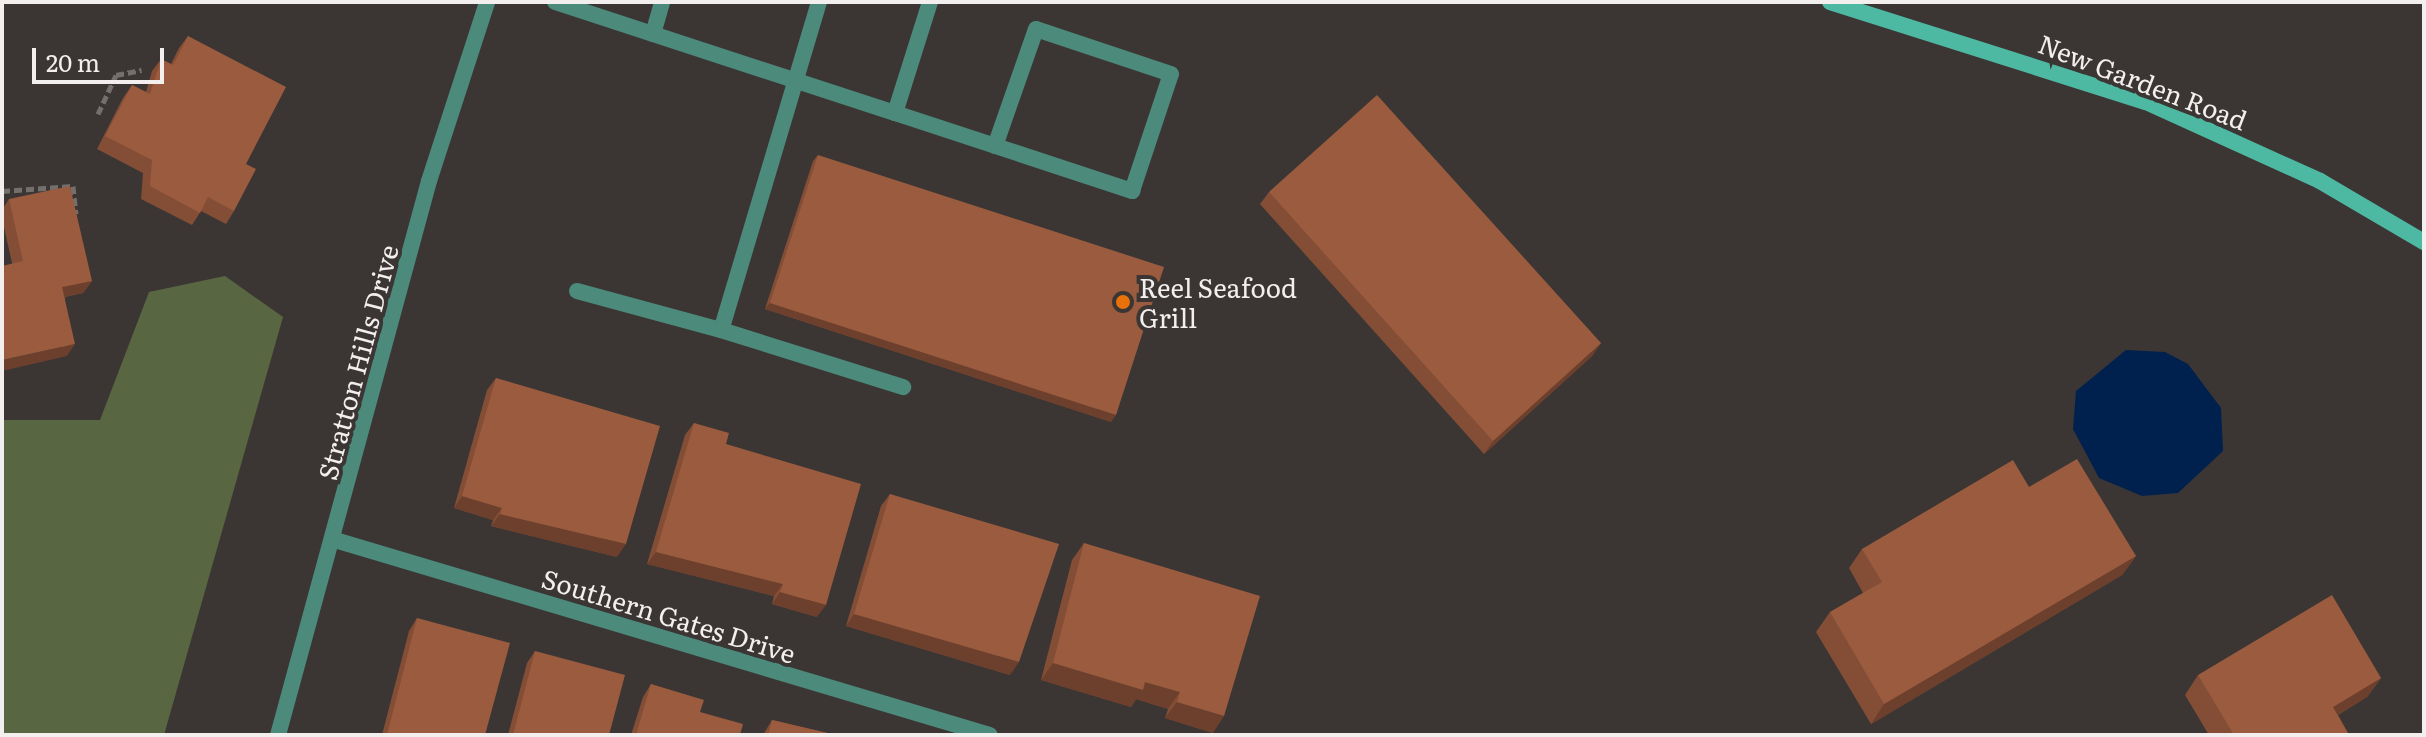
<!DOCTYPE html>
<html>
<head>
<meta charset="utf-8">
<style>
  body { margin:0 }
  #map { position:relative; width:2426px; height:737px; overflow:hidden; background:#3b3634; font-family:Literata,serif }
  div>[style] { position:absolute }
  .green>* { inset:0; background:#596642 }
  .water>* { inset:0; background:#00214e }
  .path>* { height:5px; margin-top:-2.5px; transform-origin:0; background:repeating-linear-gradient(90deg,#736f6d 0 8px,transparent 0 12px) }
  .lane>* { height:16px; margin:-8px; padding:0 8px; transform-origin:8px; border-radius:8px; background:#4c8a7c }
  .street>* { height:16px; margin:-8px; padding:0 8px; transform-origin:8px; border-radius:8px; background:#4c8a7c }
  .secondary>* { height:16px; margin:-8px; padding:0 8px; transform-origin:8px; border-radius:8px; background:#4eb9a3 }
  .wall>* { inset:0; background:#844e36 }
  .shaded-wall>* { inset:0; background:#6c402c }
  .building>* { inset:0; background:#9a5b3f }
  .dots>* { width:22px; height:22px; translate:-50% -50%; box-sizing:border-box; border:4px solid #3b3634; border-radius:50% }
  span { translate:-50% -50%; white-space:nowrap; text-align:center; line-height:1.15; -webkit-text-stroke:8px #3b3634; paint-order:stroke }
  .street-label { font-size:26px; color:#f3efee }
  .poi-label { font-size:26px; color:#f3efee }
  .left { translate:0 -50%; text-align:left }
  .frame { position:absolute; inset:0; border:4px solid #f3efee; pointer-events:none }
  .scale { position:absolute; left:32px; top:48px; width:132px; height:36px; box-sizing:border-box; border:4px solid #f3efee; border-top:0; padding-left:10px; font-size:24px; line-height:28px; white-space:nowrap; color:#f3efee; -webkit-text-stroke:6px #3b3634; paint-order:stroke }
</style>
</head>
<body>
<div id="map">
  <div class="green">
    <i style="clip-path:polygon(225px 276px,283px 317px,164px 735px,2px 735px,2px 420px,100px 420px,149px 292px)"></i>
  </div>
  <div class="water">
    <i style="clip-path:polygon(2126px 350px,2165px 352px,2188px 364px,2221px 408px,2223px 451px,2178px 493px,2142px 496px,2099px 478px,2073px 429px,2076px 391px)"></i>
  </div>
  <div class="path">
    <i style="left:98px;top:114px;width:43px;rotate:-65.2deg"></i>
    <i style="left:116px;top:75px;width:26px;rotate:-11deg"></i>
    <i style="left:2px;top:191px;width:71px;rotate:-4deg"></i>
    <i style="left:73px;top:186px;width:28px;rotate:84deg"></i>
  </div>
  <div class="lane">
    <i style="left:555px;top:2px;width:358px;rotate:18.1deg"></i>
    <i style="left:895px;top:113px;width:116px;rotate:-72.5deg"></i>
    <i style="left:819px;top:2px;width:342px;rotate:106.6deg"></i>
    <i style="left:721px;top:330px;width:191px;rotate:17.4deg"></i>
    <i style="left:653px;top:34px;width:33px;rotate:-74deg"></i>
    <i style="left:895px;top:113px;width:250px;rotate:18.2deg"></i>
    <i style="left:1132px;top:191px;width:123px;rotate:-71.6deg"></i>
    <i style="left:1171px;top:74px;width:142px;rotate:-161.6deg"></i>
    <i style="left:1036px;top:29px;width:124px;rotate:109.3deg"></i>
    <i style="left:577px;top:291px;width:149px;rotate:15.2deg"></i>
  </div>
  <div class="street">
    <i style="left:335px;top:540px;width:683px;rotate:16.58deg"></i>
    <i style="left:278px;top:735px;width:574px;rotate:-74.75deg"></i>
    <i style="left:429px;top:181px;width:188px;rotate:-72deg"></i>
  </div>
  <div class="secondary">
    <i style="left:1830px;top:2px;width:331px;rotate:17.6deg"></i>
    <i style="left:2146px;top:102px;width:191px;rotate:24.4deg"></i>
    <i style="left:2320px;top:181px;width:121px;rotate:30.4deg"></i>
  </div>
  <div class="wall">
    <i style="clip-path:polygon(188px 36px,246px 164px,234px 211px,226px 224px,201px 211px,192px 225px,141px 199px,143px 173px,97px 149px,123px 98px,132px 85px,146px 92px,152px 71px,161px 59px,171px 64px,179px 48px)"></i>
    <i style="clip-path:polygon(818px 155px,1111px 422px,765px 309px,813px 161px)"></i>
    <i style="clip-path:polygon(1269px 192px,1601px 343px,1592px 356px,1484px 454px,1260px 204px)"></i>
    <i style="clip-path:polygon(9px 199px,92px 281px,83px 293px,65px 297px,67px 356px,12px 263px,2px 218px,2px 210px)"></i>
    <i style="clip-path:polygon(496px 378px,617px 557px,491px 526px,493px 520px,454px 508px,487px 390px)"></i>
    <i style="clip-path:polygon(694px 423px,726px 444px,817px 617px,772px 604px,774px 596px,647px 564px,685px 435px)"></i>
    <i style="clip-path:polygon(2029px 487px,2136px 556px,2122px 575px,1871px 724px,1816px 632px,1830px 612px,1863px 593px,1849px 568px,1862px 549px)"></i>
    <i style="clip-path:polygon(890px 494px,1010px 675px,846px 626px,881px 506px)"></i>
    <i style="clip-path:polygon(1084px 543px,1213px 733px,1165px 718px,1168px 709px,1136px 699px,1131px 707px,1041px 680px,1072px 560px)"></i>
    <i style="clip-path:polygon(417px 618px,485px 735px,382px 735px,409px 631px)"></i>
    <i style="clip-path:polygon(535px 651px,609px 735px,508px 735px,527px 663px)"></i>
    <i style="clip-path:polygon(2198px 675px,2381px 678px,2367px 697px,2338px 715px,2349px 735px,2209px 735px,2185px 695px)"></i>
    <i style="clip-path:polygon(651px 684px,700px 712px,740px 735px,631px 735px,643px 697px)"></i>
    <i style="clip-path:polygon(772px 720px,836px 735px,763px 735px)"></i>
  </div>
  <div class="shaded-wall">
    <i style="clip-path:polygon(92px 281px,83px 293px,54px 299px,62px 287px)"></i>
    <i style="clip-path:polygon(770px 303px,1116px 415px,1111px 422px,765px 309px)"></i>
    <i style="clip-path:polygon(1601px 343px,1592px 356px,1484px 454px,1493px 441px)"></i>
    <i style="clip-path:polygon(75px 344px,67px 356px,2px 371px,2px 360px)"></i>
    <i style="clip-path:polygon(462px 496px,502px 508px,493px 520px,454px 508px)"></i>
    <i style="clip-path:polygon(500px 514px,626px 544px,617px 557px,491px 526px)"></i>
    <i style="clip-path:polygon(656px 552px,783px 584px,774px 596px,647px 564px)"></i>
    <i style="clip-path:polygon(2136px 556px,2122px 575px,1871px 724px,1884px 704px)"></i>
    <i style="clip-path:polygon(780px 592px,826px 605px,817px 617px,772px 604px)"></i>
    <i style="clip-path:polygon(854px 614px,1019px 662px,1010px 675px,846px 626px)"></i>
    <i style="clip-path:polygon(1053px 663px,1145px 682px,1180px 692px,1168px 709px,1136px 699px,1131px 707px,1041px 680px)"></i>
    <i style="clip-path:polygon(2381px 678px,2367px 697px,2319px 726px,2333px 707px)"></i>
    <i style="clip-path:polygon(1177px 702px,1224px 716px,1213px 733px,1165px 718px)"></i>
  </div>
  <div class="building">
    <i style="clip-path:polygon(188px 36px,286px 87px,246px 164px,256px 169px,234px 211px,208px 197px,200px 213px,150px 186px,152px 160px,105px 136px,132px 85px,150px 94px,161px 59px,173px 65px)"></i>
    <i style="clip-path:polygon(1377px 95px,1601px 343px,1493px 441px,1269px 192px)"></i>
    <i style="clip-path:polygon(818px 155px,1164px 267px,1116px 415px,770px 303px)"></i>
    <i style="clip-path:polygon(70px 186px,92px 281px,62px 287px,75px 344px,2px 360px,2px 266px,23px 261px,9px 199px)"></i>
    <i style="clip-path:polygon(496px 378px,660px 426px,626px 544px,500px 514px,502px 508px,462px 496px)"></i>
    <i style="clip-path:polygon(694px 423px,729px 433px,726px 444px,861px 484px,826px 605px,780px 592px,783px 584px,656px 552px)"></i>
    <i style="clip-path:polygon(2077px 459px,2136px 556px,1884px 704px,1830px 612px,1882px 582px,1862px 549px,2013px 460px,2029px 487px)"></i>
    <i style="clip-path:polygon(890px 494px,1059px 544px,1019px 662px,854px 614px)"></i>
    <i style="clip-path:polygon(1084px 543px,1260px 596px,1224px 716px,1177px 702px,1180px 692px,1145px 682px,1143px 690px,1053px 663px)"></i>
    <i style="clip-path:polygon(2332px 595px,2381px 678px,2333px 707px,2349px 735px,2234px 735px,2198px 675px)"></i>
    <i style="clip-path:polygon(417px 618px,510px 643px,485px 735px,387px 735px)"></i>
    <i style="clip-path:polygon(535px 651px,625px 675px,609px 735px,513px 735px)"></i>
    <i style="clip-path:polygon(651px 684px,704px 700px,700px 712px,743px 724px,740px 735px,636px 735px)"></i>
    <i style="clip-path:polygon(772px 720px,836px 735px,768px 735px)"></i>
  </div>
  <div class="dots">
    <i style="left:1123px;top:302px;background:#e8710a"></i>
  </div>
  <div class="street-label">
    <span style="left:2143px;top:81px;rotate:21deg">New Garden Road</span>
    <span style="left:357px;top:362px;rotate:-75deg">Stratton Hills Drive</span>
    <span style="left:669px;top:615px;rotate:17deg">Southern Gates Drive</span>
  </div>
  <div class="poi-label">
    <span class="left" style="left:1139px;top:302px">Reel Seafood<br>Grill</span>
  </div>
  <div class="frame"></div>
  <div class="scale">20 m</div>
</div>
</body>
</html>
